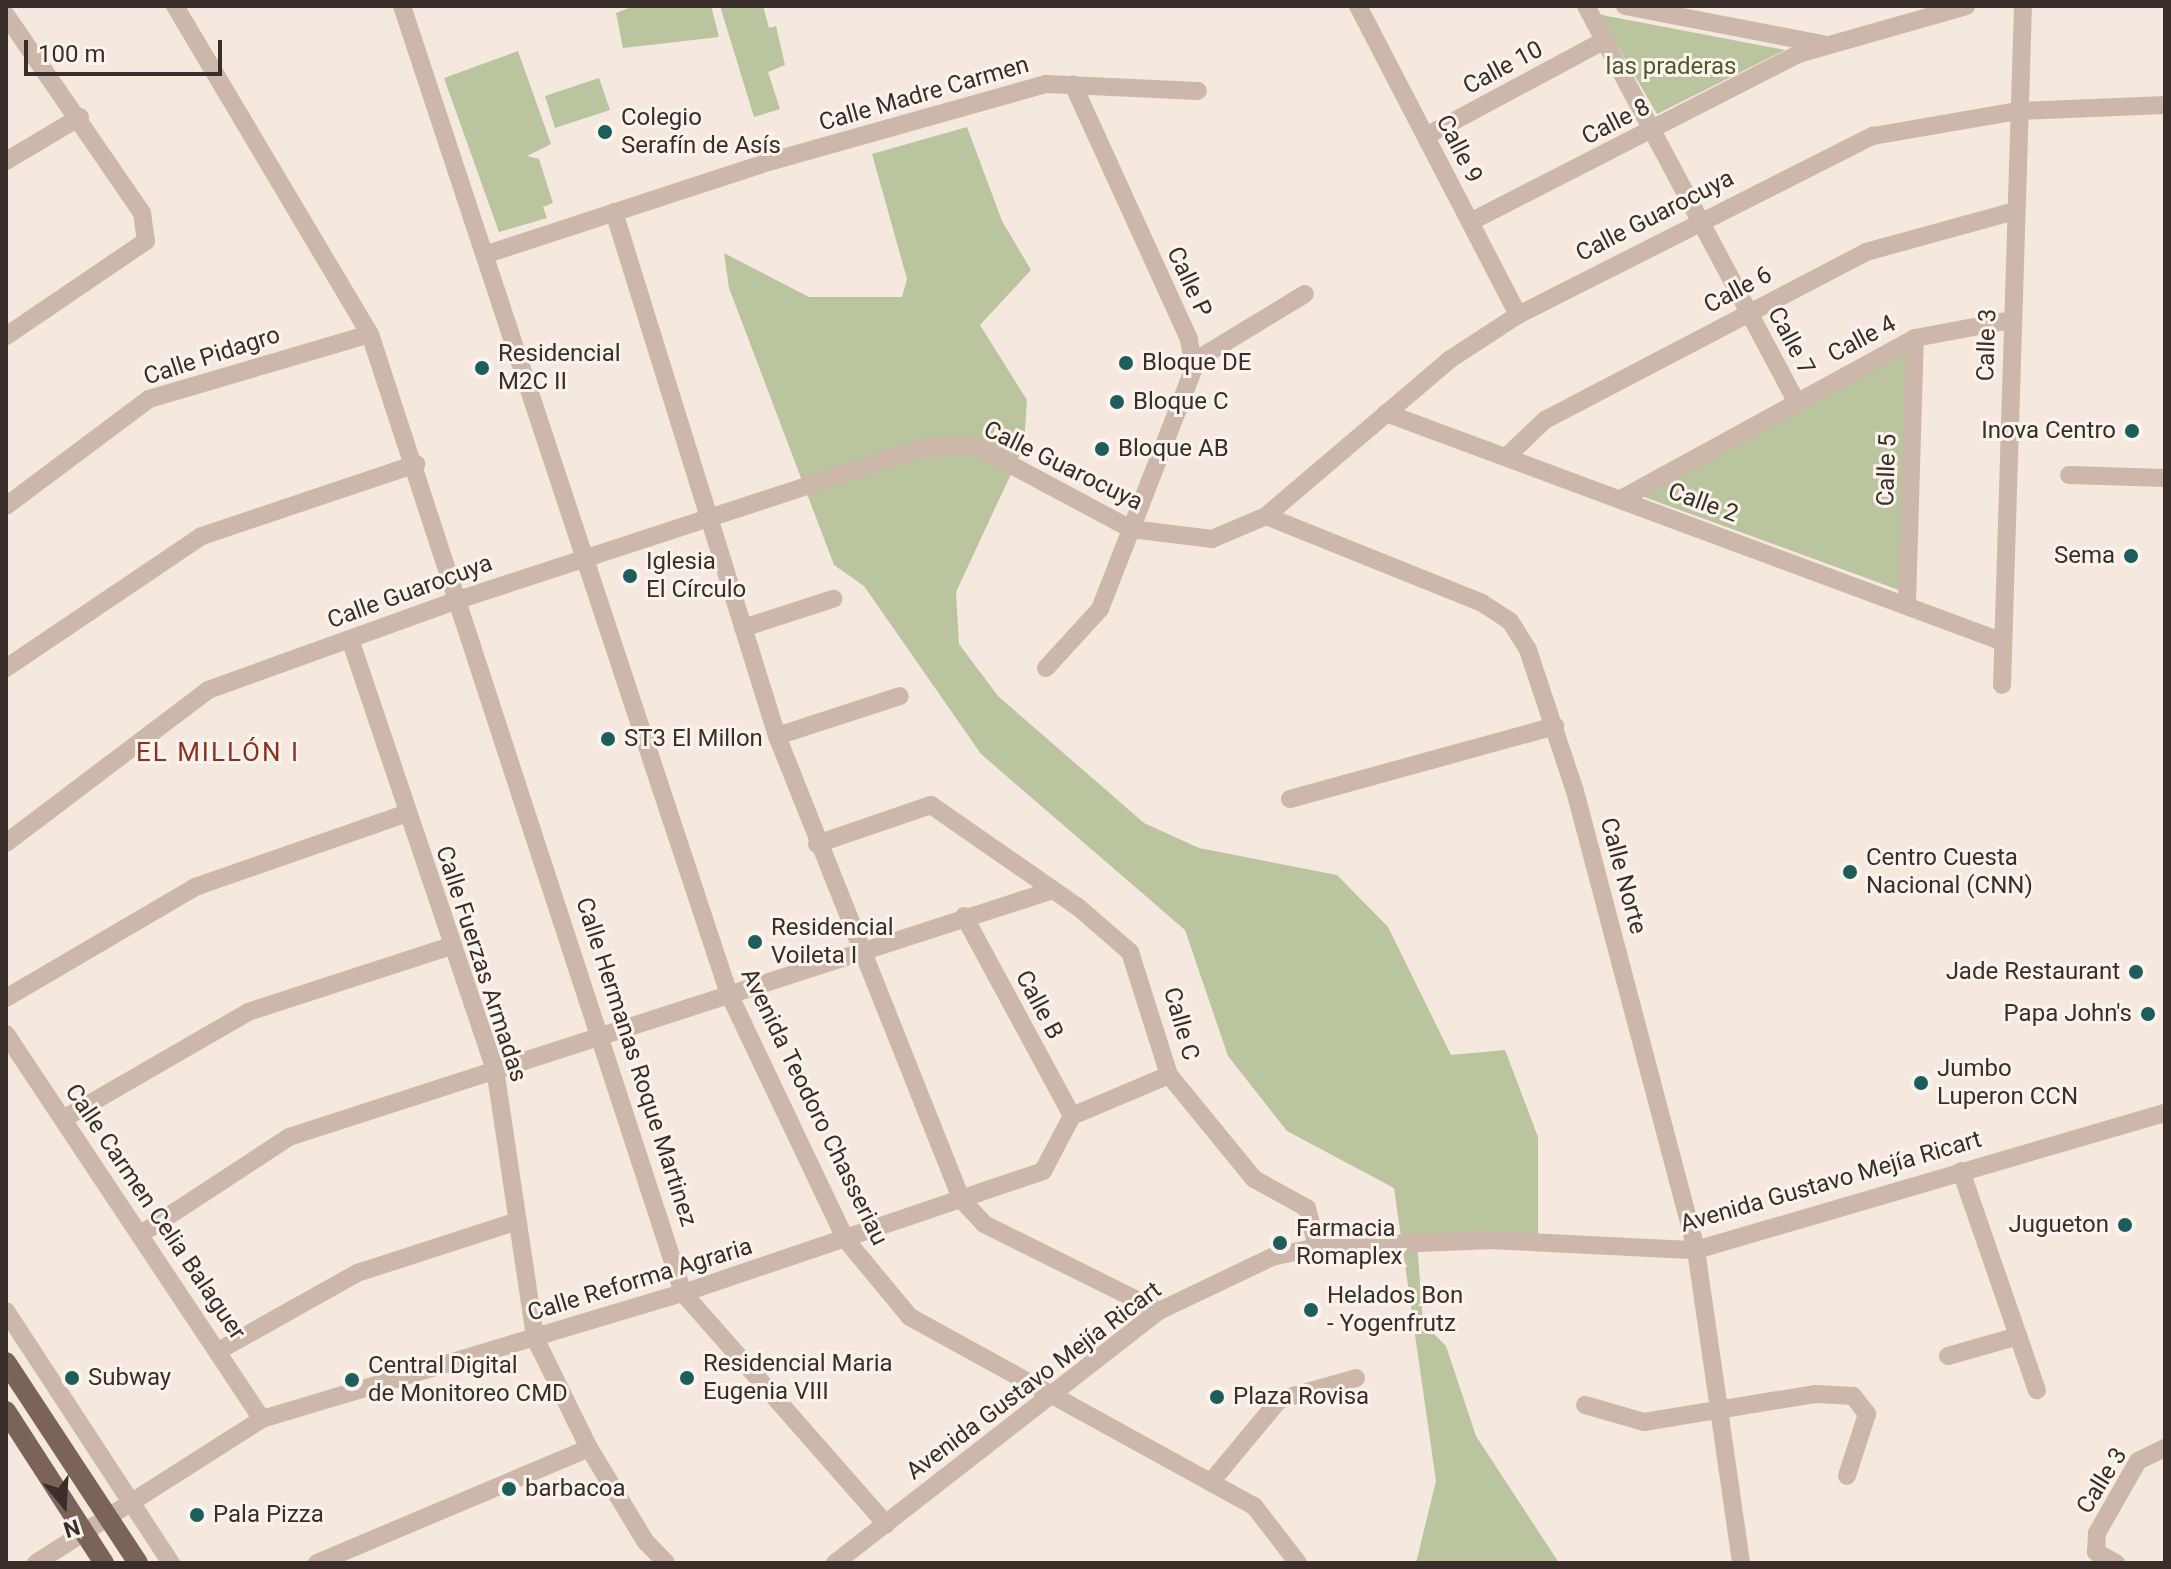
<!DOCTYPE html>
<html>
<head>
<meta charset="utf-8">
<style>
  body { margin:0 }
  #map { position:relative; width:2171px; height:1569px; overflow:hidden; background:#f4e8df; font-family:Roboto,sans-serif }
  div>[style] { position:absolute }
  .green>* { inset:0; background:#bac49e }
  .minor>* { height:18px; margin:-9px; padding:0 9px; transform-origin:9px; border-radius:9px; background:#cdb7aa }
  .major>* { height:20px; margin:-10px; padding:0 10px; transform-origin:10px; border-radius:10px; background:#7c635a }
  .dots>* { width:22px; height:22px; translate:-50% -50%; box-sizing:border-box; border:4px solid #fbf3ec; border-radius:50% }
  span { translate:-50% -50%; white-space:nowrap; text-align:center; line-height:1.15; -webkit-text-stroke:6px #fbf3ec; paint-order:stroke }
  .park-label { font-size:24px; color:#4c592c }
  .street-label { font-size:24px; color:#3a2e2a }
  .poi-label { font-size:24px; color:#3a2e2a }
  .left { translate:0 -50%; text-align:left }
  .right { translate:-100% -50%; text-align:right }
  .neighbourhood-label { font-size:26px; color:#8c311f; letter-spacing:2px }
  .frame { position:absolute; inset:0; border:8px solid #3a2e2a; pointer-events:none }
  .north { position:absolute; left:24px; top:1465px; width:80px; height:80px; -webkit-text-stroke:6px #fbf3ec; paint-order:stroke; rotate:162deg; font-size:22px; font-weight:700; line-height:32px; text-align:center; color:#3a2e2a }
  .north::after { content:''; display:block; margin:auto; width:28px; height:36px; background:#3a2e2a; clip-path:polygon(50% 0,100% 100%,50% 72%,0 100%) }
  .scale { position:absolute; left:24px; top:40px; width:198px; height:36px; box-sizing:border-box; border:4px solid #3a2e2a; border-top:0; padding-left:10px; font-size:24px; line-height:28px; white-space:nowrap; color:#3a2e2a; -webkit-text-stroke:6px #fbf3ec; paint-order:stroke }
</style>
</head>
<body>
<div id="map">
  <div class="green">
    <i style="clip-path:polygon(634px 6px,711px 6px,719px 37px,623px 48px,616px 13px)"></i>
    <i style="clip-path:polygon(720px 6px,763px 6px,769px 28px,776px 26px,785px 65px,768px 72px,780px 109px,754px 117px)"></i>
    <i style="clip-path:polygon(1599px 14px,1607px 16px,1785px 50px,1657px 114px)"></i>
    <i style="clip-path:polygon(518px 51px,551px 144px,527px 156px,539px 159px,553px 203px,543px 207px,547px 218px,499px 232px,444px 78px)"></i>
    <i style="clip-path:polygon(599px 78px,610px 110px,555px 128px,545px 96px)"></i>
    <i style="clip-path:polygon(967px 127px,1002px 221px,1031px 270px,980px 325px,1027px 400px,1024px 446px,956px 592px,959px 644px,998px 696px,1144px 823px,1199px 848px,1337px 875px,1388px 927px,1451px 1055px,1505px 1050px,1538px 1137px,1538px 1238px,1417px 1241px,1423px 1323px,1446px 1346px,1476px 1436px,1559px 1563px,1416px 1563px,1436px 1481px,1394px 1188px,1287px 1131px,1228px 1056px,1185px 930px,981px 754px,864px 586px,834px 565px,729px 288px,724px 253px,809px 297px,902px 297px,907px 279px,872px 154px)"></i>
    <i style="clip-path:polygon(1908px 348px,1899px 590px,1636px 494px)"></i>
  </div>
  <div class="minor">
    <i style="left:175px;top:6px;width:382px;rotate:59.3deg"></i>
    <i style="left:370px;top:334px;width:1009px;rotate:71.92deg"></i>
    <i style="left:683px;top:1293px;width:308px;rotate:48.7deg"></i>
    <i style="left:402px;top:6px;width:1041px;rotate:71.69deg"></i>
    <i style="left:729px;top:994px;width:272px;rotate:64.6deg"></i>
    <i style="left:846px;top:1240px;width:100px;rotate:50.3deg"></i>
    <i style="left:910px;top:1317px;width:393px;rotate:28.8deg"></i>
    <i style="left:1254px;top:1506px;width:72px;rotate:52.3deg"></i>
    <i style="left:1358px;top:6px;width:348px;rotate:62.6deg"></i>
    <i style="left:1586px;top:6px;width:447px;rotate:62deg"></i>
    <i style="left:1625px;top:6px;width:201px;rotate:10.9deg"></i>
    <i style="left:6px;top:15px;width:240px;rotate:55.5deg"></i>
    <i style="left:142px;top:213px;width:28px;rotate:82deg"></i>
    <i style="left:146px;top:241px;width:169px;rotate:145.8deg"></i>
    <i style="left:1426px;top:136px;width:201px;rotate:-28.2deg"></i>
    <i style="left:6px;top:161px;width:86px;rotate:-30.7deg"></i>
    <i style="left:614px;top:212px;width:549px;rotate:72.72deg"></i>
    <i style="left:777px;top:736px;width:498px;rotate:68.3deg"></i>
    <i style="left:961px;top:1199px;width:34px;rotate:47deg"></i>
    <i style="left:984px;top:1224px;width:195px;rotate:26.4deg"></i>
    <i style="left:1470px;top:222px;width:369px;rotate:-27.1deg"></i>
    <i style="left:1798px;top:54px;width:175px;rotate:-15.9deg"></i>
    <i style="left:487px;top:254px;width:300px;rotate:-18.1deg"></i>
    <i style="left:772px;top:161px;width:285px;rotate:-15.7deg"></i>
    <i style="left:1046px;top:84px;width:152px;rotate:2.6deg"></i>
    <i style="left:1193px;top:362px;width:131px;rotate:-31.3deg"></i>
    <i style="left:1386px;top:413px;width:658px;rotate:20.36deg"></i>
    <i style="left:1506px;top:457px;width:54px;rotate:-43.5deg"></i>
    <i style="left:1545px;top:420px;width:362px;rotate:-27.6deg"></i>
    <i style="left:1866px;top:252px;width:155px;rotate:-15.4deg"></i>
    <i style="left:2069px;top:475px;width:96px;rotate:1.8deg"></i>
    <i style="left:1621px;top:499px;width:335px;rotate:-28.7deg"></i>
    <i style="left:1915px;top:338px;width:98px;rotate:-10.6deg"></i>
    <i style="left:6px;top:506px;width:179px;rotate:-36.8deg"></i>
    <i style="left:149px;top:399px;width:230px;rotate:-16.4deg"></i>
    <i style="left:1266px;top:516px;width:233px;rotate:21.9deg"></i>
    <i style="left:1482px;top:603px;width:33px;rotate:33deg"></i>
    <i style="left:1510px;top:621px;width:34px;rotate:58deg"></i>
    <i style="left:1528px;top:650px;width:149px;rotate:71.6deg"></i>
    <i style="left:1575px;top:791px;width:475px;rotate:75.2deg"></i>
    <i style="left:1696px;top:1250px;width:316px;rotate:81.8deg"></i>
    <i style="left:1907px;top:603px;width:265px;rotate:-88.3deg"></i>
    <i style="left:743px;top:628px;width:95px;rotate:-17.9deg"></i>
    <i style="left:350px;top:639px;width:454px;rotate:71.4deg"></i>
    <i style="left:495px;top:1069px;width:272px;rotate:81.5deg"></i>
    <i style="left:535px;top:1338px;width:123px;rotate:63.9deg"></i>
    <i style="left:589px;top:1448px;width:109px;rotate:58.9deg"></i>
    <i style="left:645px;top:1541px;width:30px;rotate:46deg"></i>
    <i style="left:6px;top:668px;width:236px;rotate:-34deg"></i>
    <i style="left:202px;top:536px;width:226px;rotate:-18.6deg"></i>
    <i style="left:1046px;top:668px;width:80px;rotate:-47.5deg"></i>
    <i style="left:1100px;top:609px;width:259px;rotate:-68.7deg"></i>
    <i style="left:1194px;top:368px;width:29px;rotate:-100deg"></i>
    <i style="left:1189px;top:339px;width:280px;rotate:-114.5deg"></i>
    <i style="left:2002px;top:685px;width:679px;rotate:-88.23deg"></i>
    <i style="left:777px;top:736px;width:129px;rotate:-18deg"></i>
    <i style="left:1290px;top:799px;width:275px;rotate:-15.4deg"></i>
    <i style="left:6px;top:843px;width:253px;rotate:-37.1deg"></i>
    <i style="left:208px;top:690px;width:269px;rotate:-19.8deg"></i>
    <i style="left:461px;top:599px;width:490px;rotate:-18.1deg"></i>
    <i style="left:927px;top:447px;width:49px;rotate:-1.2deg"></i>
    <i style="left:976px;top:446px;width:176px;rotate:28.2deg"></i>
    <i style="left:1131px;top:529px;width:82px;rotate:7deg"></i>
    <i style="left:1212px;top:539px;width:59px;rotate:-23.1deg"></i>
    <i style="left:1266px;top:516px;width:240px;rotate:-40.4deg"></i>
    <i style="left:1449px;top:360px;width:82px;rotate:-33.1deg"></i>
    <i style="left:1518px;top:315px;width:398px;rotate:-26.8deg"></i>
    <i style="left:1873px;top:136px;width:146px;rotate:-9.8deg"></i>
    <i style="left:2017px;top:111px;width:148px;rotate:-2.3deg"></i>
    <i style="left:817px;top:844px;width:120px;rotate:-18.9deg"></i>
    <i style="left:931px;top:805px;width:179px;rotate:34.8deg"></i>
    <i style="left:1078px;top:907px;width:69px;rotate:40.9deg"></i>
    <i style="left:1130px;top:952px;width:129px;rotate:72.4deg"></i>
    <i style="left:1169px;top:1075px;width:134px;rotate:50.7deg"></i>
    <i style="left:1254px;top:1179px;width:60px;rotate:28.7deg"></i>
    <i style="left:1307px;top:1208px;width:40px;rotate:75.6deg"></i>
    <i style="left:964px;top:916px;width:227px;rotate:61.6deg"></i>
    <i style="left:6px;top:998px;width:219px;rotate:-30.4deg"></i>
    <i style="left:195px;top:887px;width:225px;rotate:-19.2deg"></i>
    <i style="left:6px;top:1034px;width:462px;rotate:56.4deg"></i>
    <i style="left:63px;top:1119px;width:214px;rotate:-30deg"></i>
    <i style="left:248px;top:1012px;width:213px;rotate:-18deg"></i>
    <i style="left:1961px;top:1171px;width:232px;rotate:70.9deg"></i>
    <i style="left:141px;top:1234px;width:177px;rotate:-33.2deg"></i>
    <i style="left:289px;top:1137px;width:800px;rotate:-17.91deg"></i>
    <i style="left:6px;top:1311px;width:301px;rotate:56.8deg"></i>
    <i style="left:220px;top:1350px;width:157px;rotate:-29.3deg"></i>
    <i style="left:357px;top:1273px;width:169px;rotate:-17.9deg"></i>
    <i style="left:1948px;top:1356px;width:73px;rotate:-15.9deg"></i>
    <i style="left:1585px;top:1405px;width:61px;rotate:16.1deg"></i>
    <i style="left:1644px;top:1422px;width:173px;rotate:-9.3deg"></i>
    <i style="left:1815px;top:1394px;width:38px;rotate:3deg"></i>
    <i style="left:1853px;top:1396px;width:23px;rotate:52deg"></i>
    <i style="left:1867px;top:1414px;width:65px;rotate:107.9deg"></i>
    <i style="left:1211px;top:1482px;width:107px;rotate:-50.3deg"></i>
    <i style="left:1279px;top:1400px;width:80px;rotate:-15.9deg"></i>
    <i style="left:36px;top:1563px;width:268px;rotate:-32.5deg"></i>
    <i style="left:262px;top:1419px;width:439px;rotate:-16.7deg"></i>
    <i style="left:683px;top:1293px;width:380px;rotate:-18.7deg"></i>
    <i style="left:1043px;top:1171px;width:62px;rotate:-62.2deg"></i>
    <i style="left:1072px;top:1116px;width:105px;rotate:-22.9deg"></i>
    <i style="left:317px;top:1563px;width:295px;rotate:-22.9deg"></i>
    <i style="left:835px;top:1563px;width:410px;rotate:-37.9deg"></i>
    <i style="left:1159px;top:1311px;width:125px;rotate:-25.5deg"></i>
    <i style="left:1272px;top:1257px;width:46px;rotate:-12.5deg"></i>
    <i style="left:1317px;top:1247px;width:171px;rotate:-2.3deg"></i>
    <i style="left:1488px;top:1240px;width:208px;rotate:2.8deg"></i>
    <i style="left:1696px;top:1250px;width:489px;rotate:-16.3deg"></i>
    <i style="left:2116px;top:1563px;width:23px;rotate:-151deg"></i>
    <i style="left:2096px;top:1552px;width:19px;rotate:-87deg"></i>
    <i style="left:2097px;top:1533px;width:83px;rotate:-60.3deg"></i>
    <i style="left:2138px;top:1461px;width:30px;rotate:-26deg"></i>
  </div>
  <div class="major">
    <i style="left:6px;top:1362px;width:240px;rotate:56.7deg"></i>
    <i style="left:6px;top:1411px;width:181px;rotate:57.2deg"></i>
  </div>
  <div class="dots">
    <i style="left:605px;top:132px;background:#1d5e5d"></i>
    <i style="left:1126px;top:363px;background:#1d5e5d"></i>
    <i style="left:482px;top:368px;background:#1d5e5d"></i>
    <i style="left:1117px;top:402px;background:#1d5e5d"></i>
    <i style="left:2132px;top:431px;background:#1d5e5d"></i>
    <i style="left:1102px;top:449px;background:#1d5e5d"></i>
    <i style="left:2131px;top:556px;background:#1d5e5d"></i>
    <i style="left:630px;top:576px;background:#1d5e5d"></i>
    <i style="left:608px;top:739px;background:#1d5e5d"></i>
    <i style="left:1850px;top:872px;background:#1d5e5d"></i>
    <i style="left:755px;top:942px;background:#1d5e5d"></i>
    <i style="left:2136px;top:972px;background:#1d5e5d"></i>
    <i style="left:2148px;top:1014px;background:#1d5e5d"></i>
    <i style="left:1921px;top:1083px;background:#1d5e5d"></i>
    <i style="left:2125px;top:1225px;background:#1d5e5d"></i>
    <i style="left:1280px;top:1243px;background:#1d5e5d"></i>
    <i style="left:1311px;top:1310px;background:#1d5e5d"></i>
    <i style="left:72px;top:1378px;background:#1d5e5d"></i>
    <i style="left:687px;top:1378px;background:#1d5e5d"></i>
    <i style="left:352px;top:1380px;background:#1d5e5d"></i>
    <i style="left:1217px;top:1397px;background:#1d5e5d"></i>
    <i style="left:509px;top:1489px;background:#1d5e5d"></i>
    <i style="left:197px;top:1515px;background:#1d5e5d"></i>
  </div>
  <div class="park-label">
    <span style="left:1671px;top:67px">las praderas</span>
  </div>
  <div class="street-label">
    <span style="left:1503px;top:68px;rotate:-28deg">Calle 10</span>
    <span style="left:924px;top:94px;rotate:-16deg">Calle Madre Carmen</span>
    <span style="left:1616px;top:122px;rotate:-27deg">Calle 8</span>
    <span style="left:1459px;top:149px;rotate:63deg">Calle 9</span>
    <span style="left:1655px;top:216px;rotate:-27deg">Calle Guarocuya</span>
    <span style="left:1189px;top:282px;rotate:65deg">Calle P</span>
    <span style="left:1738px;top:290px;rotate:-28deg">Calle 6</span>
    <span style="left:1862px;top:339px;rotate:-28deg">Calle 4</span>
    <span style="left:1791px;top:341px;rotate:62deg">Calle 7</span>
    <span style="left:1987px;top:345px;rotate:-88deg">Calle 3</span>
    <span style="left:212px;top:356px;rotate:-18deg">Calle Pidagro</span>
    <span style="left:1063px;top:466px;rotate:26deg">Calle Guarocuya</span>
    <span style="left:1887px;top:470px;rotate:-88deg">Calle 5</span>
    <span style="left:1703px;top:503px;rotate:20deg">Calle 2</span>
    <span style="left:410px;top:592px;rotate:-20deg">Calle Guarocuya</span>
    <span style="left:1623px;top:876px;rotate:75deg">Calle Norte</span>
    <span style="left:481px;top:964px;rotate:72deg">Calle Fuerzas Armadas</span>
    <span style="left:1039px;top:1005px;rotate:62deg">Calle B</span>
    <span style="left:1181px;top:1024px;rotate:74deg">Calle C</span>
    <span style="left:636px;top:1062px;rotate:72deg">Calle Hermanas Roque Martinez</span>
    <span style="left:814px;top:1107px;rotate:64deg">Avenida Teodoro Chasseriau</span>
    <span style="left:1831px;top:1182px;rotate:-16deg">Avenida Gustavo Mejía Ricart</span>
    <span style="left:155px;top:1212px;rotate:56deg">Calle Carmen Celia Balaguer</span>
    <span style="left:640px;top:1280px;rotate:-17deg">Calle Reforma Agraria</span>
    <span style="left:1034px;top:1381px;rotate:-37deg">Avenida Gustavo Mejía Ricart</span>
    <span style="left:2102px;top:1481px;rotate:-58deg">Calle 3</span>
  </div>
  <div class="poi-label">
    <span class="left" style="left:621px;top:132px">Colegio<br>Serafín de Asís</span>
    <span class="left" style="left:498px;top:368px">Residencial<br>M2C II</span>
    <span class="left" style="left:1142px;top:363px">Bloque DE</span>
    <span class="left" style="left:1133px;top:402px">Bloque C</span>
    <span class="right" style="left:2116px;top:431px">Inova Centro</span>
    <span class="left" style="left:1118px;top:449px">Bloque AB</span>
    <span class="right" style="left:2115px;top:556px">Sema</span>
    <span class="left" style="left:646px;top:576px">Iglesia<br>El Círculo</span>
    <span class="left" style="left:624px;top:739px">ST3 El Millon</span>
    <span class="left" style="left:1866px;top:872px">Centro Cuesta<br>Nacional (CNN)</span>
    <span class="left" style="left:771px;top:942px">Residencial<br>Voileta I</span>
    <span class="right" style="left:2120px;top:972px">Jade Restaurant</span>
    <span class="right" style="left:2132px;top:1014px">Papa John's</span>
    <span class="left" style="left:1937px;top:1083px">Jumbo<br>Luperon CCN</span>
    <span class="right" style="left:2109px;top:1225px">Jugueton</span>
    <span class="left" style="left:1296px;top:1243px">Farmacia<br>Romaplex</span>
    <span class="left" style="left:1327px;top:1310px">Helados Bon<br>- Yogenfrutz</span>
    <span class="left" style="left:703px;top:1378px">Residencial Maria<br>Eugenia VIII</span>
    <span class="left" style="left:368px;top:1380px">Central Digital<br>de Monitoreo CMD</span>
    <span class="left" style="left:88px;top:1378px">Subway</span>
    <span class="left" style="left:1233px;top:1397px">Plaza Rovisa</span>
    <span class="left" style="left:525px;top:1489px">barbacoa</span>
    <span class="left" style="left:213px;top:1515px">Pala Pizza</span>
  </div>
  <div class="neighbourhood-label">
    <span style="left:218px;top:753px">EL MILLÓN I</span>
  </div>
  <div class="frame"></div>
  <div class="north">N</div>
  <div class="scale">100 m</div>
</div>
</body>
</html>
